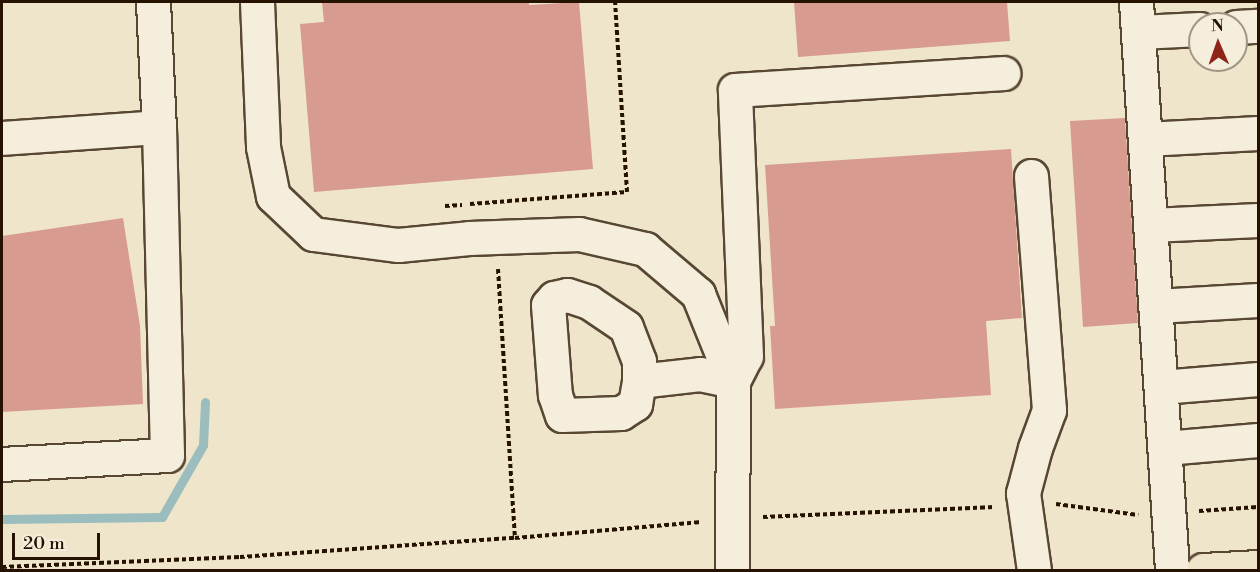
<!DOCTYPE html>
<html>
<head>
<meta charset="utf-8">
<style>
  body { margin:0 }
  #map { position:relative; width:1260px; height:572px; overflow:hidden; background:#efe5cb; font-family:"Libre Bodoni",serif }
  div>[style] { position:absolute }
  .stream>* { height:9px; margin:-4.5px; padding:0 4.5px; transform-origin:4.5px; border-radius:4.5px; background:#9cbdbe }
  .building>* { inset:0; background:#d79b8f }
  .path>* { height:4px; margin-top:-2px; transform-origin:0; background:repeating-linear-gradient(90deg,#251200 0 4.5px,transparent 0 7.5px) }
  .roads { filter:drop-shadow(2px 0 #584733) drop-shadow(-2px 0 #584733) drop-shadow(0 2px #584733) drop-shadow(0 -2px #584733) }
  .minor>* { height:33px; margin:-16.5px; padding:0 16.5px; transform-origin:16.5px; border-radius:16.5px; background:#f5eedd }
  .major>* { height:33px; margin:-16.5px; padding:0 16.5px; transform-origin:16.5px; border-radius:16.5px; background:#efe5cb }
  span { translate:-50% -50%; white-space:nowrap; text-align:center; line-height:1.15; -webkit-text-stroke:4.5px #f5eedd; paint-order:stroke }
  .frame { position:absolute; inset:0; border:3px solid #251200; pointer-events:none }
  .north { position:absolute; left:1188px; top:12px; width:60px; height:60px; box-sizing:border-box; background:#f5eedd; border:2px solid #a29685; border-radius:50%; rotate:358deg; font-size:16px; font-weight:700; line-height:24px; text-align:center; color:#251200 }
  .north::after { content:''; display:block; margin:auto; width:21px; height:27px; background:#8f2418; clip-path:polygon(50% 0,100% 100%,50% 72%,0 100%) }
  .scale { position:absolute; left:12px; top:533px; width:88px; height:27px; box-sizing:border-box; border:3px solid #251200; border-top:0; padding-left:8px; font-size:18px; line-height:21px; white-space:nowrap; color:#251200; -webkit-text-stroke:4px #f5eedd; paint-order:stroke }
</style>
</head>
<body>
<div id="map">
  <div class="stream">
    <i style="left:2px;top:519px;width:160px;rotate:-0.7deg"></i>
    <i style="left:162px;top:517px;width:83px;rotate:-60.3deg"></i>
    <i style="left:203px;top:445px;width:43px;rotate:-87.3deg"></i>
  </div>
  <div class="building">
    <i style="clip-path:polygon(322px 2px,529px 2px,529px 5px,579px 2px,593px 169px,314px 192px,300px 24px,324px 22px)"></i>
    <i style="clip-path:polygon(794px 2px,1007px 2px,1010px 41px,798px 57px)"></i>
    <i style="clip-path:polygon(1125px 118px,1138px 323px,1083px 327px,1070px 121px)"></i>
    <i style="clip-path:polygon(1011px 149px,1022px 318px,986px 321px,991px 395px,775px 409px,770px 326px,775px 326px,765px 165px)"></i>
    <i style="clip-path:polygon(123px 218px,140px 326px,143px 404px,2px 412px,2px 236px)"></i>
  </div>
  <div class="path">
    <i style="left:470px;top:204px;width:157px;rotate:-4.4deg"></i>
    <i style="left:627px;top:192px;width:190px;rotate:-93.6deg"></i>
    <i style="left:445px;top:206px;width:17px;rotate:-3deg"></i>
    <i style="left:498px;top:269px;width:270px;rotate:86.4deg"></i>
    <i style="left:1056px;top:504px;width:83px;rotate:7.6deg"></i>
    <i style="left:1199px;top:511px;width:59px;rotate:-3.9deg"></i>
    <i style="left:763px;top:517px;width:232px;rotate:-2.5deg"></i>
    <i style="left:2px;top:567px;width:238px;rotate:-2.4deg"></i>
    <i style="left:240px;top:557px;width:276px;rotate:-4deg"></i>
    <i style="left:515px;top:538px;width:187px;rotate:-4.9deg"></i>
  </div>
  <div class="roads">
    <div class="minor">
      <i style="left:153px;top:2px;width:125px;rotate:87.3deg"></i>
      <i style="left:257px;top:2px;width:145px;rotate:87.6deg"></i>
      <i style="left:263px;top:147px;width:50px;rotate:78.5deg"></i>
      <i style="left:273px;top:196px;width:55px;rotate:43.5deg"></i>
      <i style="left:313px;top:234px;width:86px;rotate:7.4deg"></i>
      <i style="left:398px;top:245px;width:71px;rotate:-5.6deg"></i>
      <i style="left:469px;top:238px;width:110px;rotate:-2.1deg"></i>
      <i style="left:579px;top:234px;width:68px;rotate:12.8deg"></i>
      <i style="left:645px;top:249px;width:70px;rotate:40.3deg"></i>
      <i style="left:698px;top:294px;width:94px;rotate:68.1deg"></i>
      <i style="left:733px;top:381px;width:189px;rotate:90.3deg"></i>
      <i style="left:1136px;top:2px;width:569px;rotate:86.37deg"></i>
      <i style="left:1236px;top:27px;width:22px;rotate:-3deg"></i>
      <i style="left:1139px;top:32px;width:61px;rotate:-2.8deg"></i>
      <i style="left:2px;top:138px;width:157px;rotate:-4deg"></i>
      <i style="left:159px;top:127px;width:328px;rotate:88.6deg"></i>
      <i style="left:167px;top:455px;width:165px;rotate:176.9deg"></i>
      <i style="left:1145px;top:139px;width:113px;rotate:-3deg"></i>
      <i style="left:1031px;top:176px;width:235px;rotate:85.6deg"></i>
      <i style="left:1049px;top:410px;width:40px;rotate:110.2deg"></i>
      <i style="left:1035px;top:448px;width:47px;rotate:104.9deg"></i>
      <i style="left:1023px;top:493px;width:78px;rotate:81.9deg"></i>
      <i style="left:1151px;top:225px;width:107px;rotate:-2.7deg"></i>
      <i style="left:1156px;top:306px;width:102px;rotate:-3.4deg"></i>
      <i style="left:639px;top:381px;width:20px;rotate:-90deg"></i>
      <i style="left:639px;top:361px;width:36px;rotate:-111deg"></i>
      <i style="left:626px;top:327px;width:45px;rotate:-146deg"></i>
      <i style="left:589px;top:302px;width:23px;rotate:-162deg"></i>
      <i style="left:567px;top:295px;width:13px;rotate:167deg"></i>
      <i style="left:554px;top:298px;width:9px;rotate:131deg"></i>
      <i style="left:548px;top:305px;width:90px;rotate:85.6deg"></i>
      <i style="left:555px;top:395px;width:21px;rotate:71deg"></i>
      <i style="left:562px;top:415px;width:59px;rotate:-1.9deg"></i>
      <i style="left:621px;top:413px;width:17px;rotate:-33deg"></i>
      <i style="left:635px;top:404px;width:23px;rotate:-80deg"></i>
      <i style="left:639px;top:381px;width:61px;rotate:-6.5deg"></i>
      <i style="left:700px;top:374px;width:34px;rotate:12deg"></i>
      <i style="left:733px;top:381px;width:28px;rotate:-63deg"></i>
      <i style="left:746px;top:356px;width:266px;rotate:-92.4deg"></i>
      <i style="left:735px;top:90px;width:269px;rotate:-3.6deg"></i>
      <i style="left:1161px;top:387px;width:97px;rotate:-4.7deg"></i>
      <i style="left:1165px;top:448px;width:93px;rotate:-4.9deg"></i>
    </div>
    <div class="major">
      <i style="left:1203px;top:570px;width:55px;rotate:-3.1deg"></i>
    </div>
  </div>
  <div class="frame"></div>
  <div class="north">N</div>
  <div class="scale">20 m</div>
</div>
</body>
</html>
